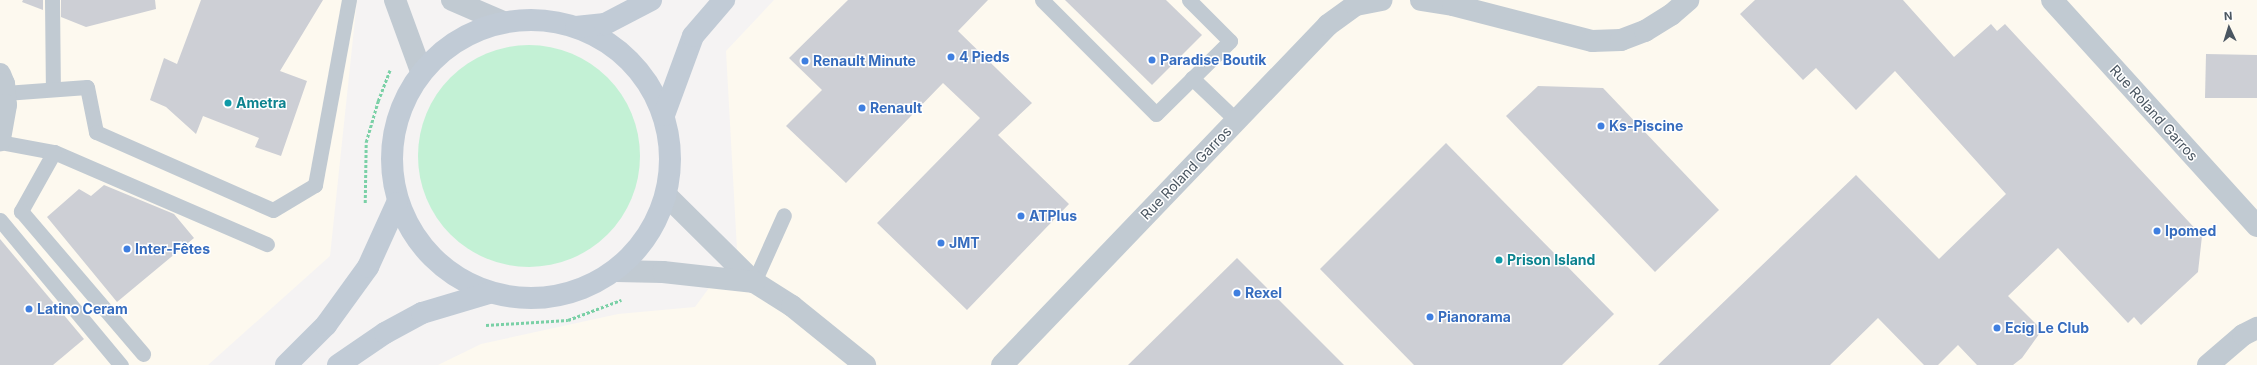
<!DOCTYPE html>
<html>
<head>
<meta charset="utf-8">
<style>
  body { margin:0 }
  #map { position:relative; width:2257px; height:365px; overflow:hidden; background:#f5f3f3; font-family:Inter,sans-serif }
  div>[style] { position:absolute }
  .commercial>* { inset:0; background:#fdf9ef }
  .green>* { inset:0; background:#c3f1d5 }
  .round { border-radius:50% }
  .building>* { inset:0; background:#cdcfd5 }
  .path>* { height:2.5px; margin-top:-1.25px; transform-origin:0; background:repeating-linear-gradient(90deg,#7ad0a6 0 3px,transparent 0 5px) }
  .service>* { height:15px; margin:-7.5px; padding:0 7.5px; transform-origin:7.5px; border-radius:7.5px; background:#c1cad2 }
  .minor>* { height:22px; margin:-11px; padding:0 11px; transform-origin:11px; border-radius:11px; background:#c1cad2 }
  .tertiary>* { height:22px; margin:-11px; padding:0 11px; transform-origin:11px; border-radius:11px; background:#c1cad2 }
  .secondary>* { height:22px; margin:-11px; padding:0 11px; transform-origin:11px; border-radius:11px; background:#c1cbd6 }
  .secondary>.ring { margin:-11px; padding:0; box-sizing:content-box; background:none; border:22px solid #c1cbd6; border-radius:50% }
  .dots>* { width:11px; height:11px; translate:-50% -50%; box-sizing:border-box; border:2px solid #fff; border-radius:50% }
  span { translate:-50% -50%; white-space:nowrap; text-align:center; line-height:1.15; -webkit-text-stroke:3px #fff; paint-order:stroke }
  .shop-label { font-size:14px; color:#366cbe; font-weight:700 }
  .left { translate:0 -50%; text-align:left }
  .culture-label { font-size:14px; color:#0d838f; font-weight:700 }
  .street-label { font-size:14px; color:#4a5661 }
  .north { position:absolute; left:2209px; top:8px; width:40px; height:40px; -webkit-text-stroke:3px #fff; paint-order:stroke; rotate:356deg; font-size:11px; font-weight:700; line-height:16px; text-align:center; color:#4a5661 }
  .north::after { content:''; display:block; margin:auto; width:14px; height:18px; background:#4a5661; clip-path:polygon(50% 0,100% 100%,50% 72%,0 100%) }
</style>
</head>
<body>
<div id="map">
  <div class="commercial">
    <i style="clip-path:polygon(0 0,357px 0,330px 256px,208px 365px,0 365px)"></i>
    <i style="clip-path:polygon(774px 0,2257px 0,2257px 365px,438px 365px,481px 344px,618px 314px,695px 307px,737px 250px,726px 51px)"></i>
  </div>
  <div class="green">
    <i class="round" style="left:418px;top:45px;width:222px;height:222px"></i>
  </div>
  <div class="building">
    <i style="clip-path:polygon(23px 0,43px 0,43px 10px,22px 2px)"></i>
    <i style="clip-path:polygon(61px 0,155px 0,156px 9px,86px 27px,61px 17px)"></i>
    <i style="clip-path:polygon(201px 0,323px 0,280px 71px,307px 81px,281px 156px,255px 147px,259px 138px,203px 116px,196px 134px,166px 107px,150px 100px,164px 58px,177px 64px)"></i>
    <i style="clip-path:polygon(848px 0,988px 0,958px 31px,1032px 103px,998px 135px,1069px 204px,967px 310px,877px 223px,980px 118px,943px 83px,846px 183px,786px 126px,822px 90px,789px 58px)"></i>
    <i style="clip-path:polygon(1065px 0,1166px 0,1202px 35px,1152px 85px)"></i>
    <i style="clip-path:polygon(1755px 0,1903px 0,1954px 57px,1991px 24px,1997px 31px,2005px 24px,2202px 236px,2198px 272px,2141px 325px,2134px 317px,2128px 323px,2058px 248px,2008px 296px,2042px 330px,2022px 358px,2013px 365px,1977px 365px,1958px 345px,1938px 365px,1924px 365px,1878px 318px,1830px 365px,1658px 365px,1856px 175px,1939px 259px,2006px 194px,1895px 71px,1856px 110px,1816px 68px,1803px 80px,1740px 14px)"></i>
    <i style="clip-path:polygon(2206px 54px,2257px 55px,2257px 98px,2205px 98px)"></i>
    <i style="clip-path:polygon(1538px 86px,1603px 88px,1719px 210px,1655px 272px,1506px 116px)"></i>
    <i style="clip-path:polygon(1446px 143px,1614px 314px,1562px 365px,1414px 365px,1320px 269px)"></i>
    <i style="clip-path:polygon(104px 185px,174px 214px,194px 238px,117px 302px,47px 217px,79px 189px,91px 196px)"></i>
    <i style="clip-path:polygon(0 239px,84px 339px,53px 365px,0 365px)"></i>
    <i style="clip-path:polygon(1237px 258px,1344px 365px,1128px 365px)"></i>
  </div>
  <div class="path">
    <i style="left:365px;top:203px;width:61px;rotate:-89.1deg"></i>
    <i style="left:366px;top:142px;width:43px;rotate:-73.7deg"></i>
    <i style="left:378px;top:101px;width:33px;rotate:-69deg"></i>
    <i style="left:486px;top:325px;width:82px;rotate:-3.5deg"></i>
    <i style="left:568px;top:320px;width:57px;rotate:-20.7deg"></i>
  </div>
  <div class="service">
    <i style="left:52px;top:0;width:89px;rotate:89.4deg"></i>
    <i style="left:1042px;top:0;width:161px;rotate:45deg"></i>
    <i style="left:1156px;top:114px;width:104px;rotate:-44.6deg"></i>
    <i style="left:1230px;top:41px;width:58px;rotate:-135deg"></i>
    <i style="left:1192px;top:78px;width:61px;rotate:43.7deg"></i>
    <i style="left:5px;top:93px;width:82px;rotate:-4.2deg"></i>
    <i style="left:87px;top:87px;width:46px;rotate:78.7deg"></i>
    <i style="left:96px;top:132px;width:193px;rotate:23.8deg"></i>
    <i style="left:273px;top:210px;width:49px;rotate:-30.8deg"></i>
    <i style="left:315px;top:185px;width:188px;rotate:-79.6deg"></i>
    <i style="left:0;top:142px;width:55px;rotate:10.5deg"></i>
    <i style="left:54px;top:152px;width:232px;rotate:23.4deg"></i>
    <i style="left:54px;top:152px;width:68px;rotate:119.2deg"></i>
    <i style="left:21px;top:211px;width:188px;rotate:49.5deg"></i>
    <i style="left:0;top:220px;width:189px;rotate:50.2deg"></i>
    <i style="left:754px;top:282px;width:73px;rotate:-65.9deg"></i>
  </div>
  <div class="minor">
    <i style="left:1421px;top:0;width:32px;rotate:9deg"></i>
    <i style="left:1453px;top:5px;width:144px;rotate:14.5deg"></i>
    <i style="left:1592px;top:41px;width:29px;rotate:-2deg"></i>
    <i style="left:1621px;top:40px;width:26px;rotate:-21deg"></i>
    <i style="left:1645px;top:31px;width:31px;rotate:-32deg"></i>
    <i style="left:1671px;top:15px;width:23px;rotate:-41deg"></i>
    <i style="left:2052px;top:0;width:305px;rotate:47.8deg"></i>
    <i style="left:0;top:74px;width:11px;rotate:68deg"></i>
    <i style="left:4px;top:84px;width:21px;rotate:85deg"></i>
    <i style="left:6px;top:105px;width:36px;rotate:100deg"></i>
    <i style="left:667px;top:196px;width:122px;rotate:44.7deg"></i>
    <i style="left:754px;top:282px;width:45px;rotate:32.3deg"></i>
    <i style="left:792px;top:306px;width:94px;rotate:38.9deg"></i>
    <i style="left:616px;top:271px;width:47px;rotate:1.2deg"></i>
    <i style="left:663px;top:272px;width:92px;rotate:6.3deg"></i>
    <i style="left:1002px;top:365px;width:471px;rotate:-46.2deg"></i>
    <i style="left:1328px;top:25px;width:34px;rotate:-36deg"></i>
    <i style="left:1356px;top:5px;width:26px;rotate:-11deg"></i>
    <i style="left:2208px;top:365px;width:46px;rotate:-40.6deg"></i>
    <i style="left:2243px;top:335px;width:16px;rotate:-27deg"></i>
  </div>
  <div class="tertiary">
    <i style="left:395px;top:0;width:76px;rotate:69.9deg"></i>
    <i style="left:452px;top:0;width:56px;rotate:23.3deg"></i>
  </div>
  <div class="secondary">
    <i class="ring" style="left:392px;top:20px;width:256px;height:256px"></i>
    <i style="left:576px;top:27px;width:29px;rotate:-6deg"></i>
    <i style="left:605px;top:24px;width:52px;rotate:-27.6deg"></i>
    <i style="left:664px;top:115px;width:84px;rotate:-69.8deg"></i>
    <i style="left:693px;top:36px;width:48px;rotate:-49.3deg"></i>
    <i style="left:286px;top:365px;width:57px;rotate:-45deg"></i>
    <i style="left:326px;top:325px;width:72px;rotate:-54.1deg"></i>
    <i style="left:368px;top:267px;width:70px;rotate:-65.6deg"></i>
    <i style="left:338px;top:365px;width:57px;rotate:-34.2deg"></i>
    <i style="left:385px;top:333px;width:42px;rotate:-28.4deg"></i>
    <i style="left:422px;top:313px;width:70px;rotate:-16.6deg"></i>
  </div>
  <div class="dots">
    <i style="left:951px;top:57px;background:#3f7fe0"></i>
    <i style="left:1152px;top:60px;background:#3f7fe0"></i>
    <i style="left:805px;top:61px;background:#3f7fe0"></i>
    <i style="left:228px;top:103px;background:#0f9aa8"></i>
    <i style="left:862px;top:108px;background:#3f7fe0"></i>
    <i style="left:1601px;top:126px;background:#3f7fe0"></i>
    <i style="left:1021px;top:216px;background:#3f7fe0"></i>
    <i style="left:2157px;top:231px;background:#3f7fe0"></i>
    <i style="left:941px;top:243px;background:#3f7fe0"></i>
    <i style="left:127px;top:249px;background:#3f7fe0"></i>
    <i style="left:1499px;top:260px;background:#0f9aa8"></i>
    <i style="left:1237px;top:293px;background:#3f7fe0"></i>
    <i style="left:29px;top:309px;background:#3f7fe0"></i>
    <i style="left:1430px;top:317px;background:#3f7fe0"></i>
    <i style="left:1997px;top:328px;background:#3f7fe0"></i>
  </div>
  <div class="shop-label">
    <span class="left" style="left:959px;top:57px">4 Pieds</span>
    <span class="left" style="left:1160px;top:60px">Paradise Boutik</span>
    <span class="left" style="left:813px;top:61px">Renault Minute</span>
    <span class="left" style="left:870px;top:108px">Renault</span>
    <span class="left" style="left:1609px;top:126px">Ks-Piscine</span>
    <span class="left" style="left:1029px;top:216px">ATPlus</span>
    <span class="left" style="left:2165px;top:231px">Ipomed</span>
    <span class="left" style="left:949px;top:243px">JMT</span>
    <span class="left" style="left:135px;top:249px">Inter-Fêtes</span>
    <span class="left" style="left:1245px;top:293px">Rexel</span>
    <span class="left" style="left:37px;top:309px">Latino Ceram</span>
    <span class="left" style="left:1438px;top:317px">Pianorama</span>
    <span class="left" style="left:2005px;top:328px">Ecig Le Club</span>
  </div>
  <div class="culture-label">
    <span class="left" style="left:236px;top:103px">Ametra</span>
    <span class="left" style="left:1507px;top:260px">Prison Island</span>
  </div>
  <div class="street-label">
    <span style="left:2154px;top:113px;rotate:48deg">Rue Roland Garros</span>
    <span style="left:1186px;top:173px;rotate:-46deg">Rue Roland Garros</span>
  </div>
  <div class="north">N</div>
</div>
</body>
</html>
